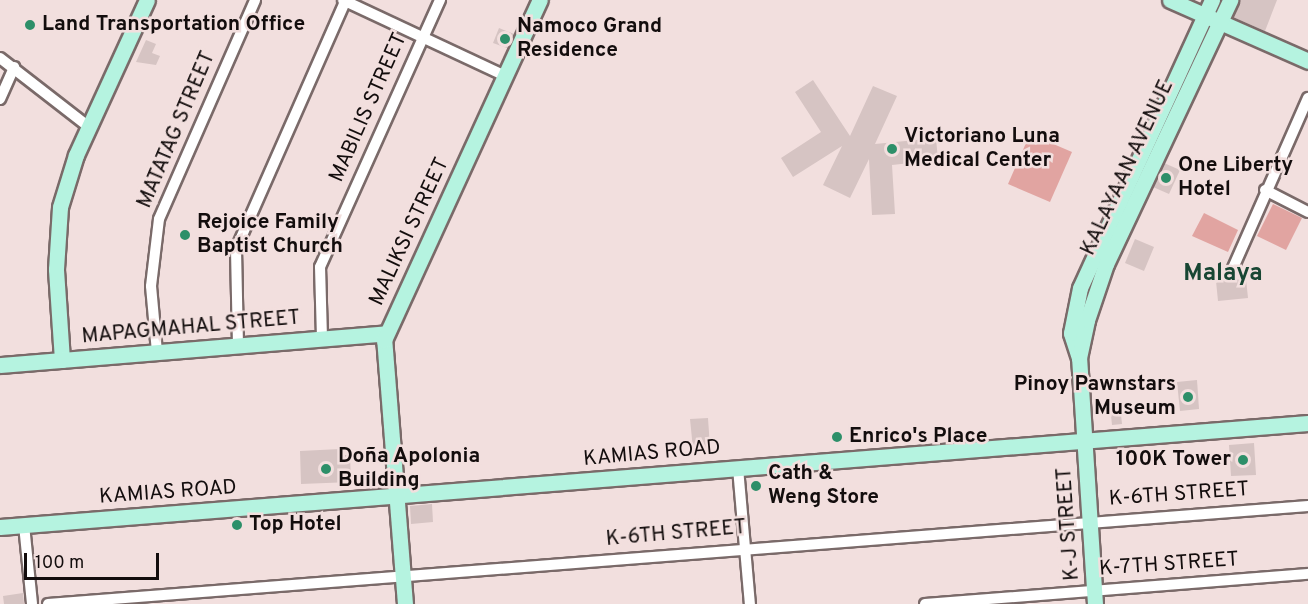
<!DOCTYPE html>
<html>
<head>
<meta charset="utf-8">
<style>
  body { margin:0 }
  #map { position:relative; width:1308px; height:604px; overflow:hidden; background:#f2dfde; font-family:Overpass,sans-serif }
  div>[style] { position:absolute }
  .green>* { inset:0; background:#e1a4a1 }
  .building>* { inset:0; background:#d6c4c3 }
  .roads { filter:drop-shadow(2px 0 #7a6a69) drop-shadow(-2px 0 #7a6a69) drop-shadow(0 2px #7a6a69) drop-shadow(0 -2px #7a6a69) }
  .street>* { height:10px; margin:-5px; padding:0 5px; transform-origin:5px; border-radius:5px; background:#fff }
  .secondary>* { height:15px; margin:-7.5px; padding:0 7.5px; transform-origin:7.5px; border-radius:7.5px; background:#b5f3e0 }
  .dots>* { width:16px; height:16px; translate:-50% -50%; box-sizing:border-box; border:3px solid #f2dfde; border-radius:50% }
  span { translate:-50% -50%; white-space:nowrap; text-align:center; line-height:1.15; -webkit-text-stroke:5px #f2dfde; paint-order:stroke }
  .poi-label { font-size:21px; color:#130d0d; font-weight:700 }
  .left { translate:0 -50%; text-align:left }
  .right { translate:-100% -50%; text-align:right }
  .street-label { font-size:21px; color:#130d0d }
  .quarter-label { font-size:24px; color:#184633; font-weight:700 }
  .scale { position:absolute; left:24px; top:553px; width:135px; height:27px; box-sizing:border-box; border:3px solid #130d0d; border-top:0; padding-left:8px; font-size:18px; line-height:21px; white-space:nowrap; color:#130d0d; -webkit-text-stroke:4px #f2dfde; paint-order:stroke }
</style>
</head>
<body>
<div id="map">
  <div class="green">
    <i style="clip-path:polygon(1030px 134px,1072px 152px,1050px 202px,1008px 184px)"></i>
    <i style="clip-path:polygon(1273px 204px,1302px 218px,1286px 250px,1257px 236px)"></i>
    <i style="clip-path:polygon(1204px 213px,1238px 230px,1228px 252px,1192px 236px)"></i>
  </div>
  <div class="building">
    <i style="clip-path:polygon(1240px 0,1277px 0,1265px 31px,1233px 17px)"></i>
    <i style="clip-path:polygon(499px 28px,514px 34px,507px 48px,493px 43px)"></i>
    <i style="clip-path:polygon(146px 40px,156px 44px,152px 53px,160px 56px,156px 65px,136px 62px)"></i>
    <i style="clip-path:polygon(813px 80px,850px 136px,873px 86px,897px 96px,875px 144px,936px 138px,938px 160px,892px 165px,895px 214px,872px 215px,869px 159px,850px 198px,823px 185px,842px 146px,793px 177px,781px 158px,821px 132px,795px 92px)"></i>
    <i style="clip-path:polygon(1164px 163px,1180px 170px,1169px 194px,1153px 187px)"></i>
    <i style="clip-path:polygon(1135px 239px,1154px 247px,1144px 271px,1125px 263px)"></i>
    <i style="clip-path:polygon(1246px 279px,1248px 298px,1218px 301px,1216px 281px)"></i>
    <i style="clip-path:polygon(1197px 380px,1199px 409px,1180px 411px,1177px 382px)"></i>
    <i style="clip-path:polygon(1120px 405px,1122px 424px,1112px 425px,1110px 406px)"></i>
    <i style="clip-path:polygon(708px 418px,710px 448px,693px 449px,690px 419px)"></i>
    <i style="clip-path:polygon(1254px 443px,1256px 475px,1231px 476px,1229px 445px)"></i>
    <i style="clip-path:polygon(340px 449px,340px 455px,350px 455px,351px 482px,301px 484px,300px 451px)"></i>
    <i style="clip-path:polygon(432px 504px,433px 522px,411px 524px,410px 506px)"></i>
    <i style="clip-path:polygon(23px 593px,24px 604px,4px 604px,3px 596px)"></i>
  </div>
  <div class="roads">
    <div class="street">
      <i style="left:343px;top:0;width:179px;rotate:25.1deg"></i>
      <i style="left:0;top:58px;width:113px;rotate:37.8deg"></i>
      <i style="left:0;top:99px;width:35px;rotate:-66deg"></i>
      <i style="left:1265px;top:190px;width:48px;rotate:27.1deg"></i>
      <i style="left:1233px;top:268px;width:186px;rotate:-66.2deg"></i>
      <i style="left:322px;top:338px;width:71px;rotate:-91.6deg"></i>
      <i style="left:320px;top:267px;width:293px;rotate:-65.8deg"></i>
      <i style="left:238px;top:345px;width:96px;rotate:-91.2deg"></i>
      <i style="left:236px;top:249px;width:272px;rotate:-66.2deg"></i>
      <i style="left:157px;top:352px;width:66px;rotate:-95.2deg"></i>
      <i style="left:151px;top:286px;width:67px;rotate:-83.2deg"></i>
      <i style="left:159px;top:219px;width:239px;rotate:-66.3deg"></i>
      <i style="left:738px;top:468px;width:137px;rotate:85deg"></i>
      <i style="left:24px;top:525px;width:79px;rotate:84.2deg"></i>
      <i style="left:48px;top:604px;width:1264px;rotate:-4.45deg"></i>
      <i style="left:925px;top:604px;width:384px;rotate:-4.5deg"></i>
    </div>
    <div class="secondary">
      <i style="left:1170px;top:0;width:151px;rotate:23.8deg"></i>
      <i style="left:1079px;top:358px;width:26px;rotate:-108deg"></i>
      <i style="left:1071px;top:333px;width:46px;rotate:-78.7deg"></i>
      <i style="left:1080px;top:288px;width:317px;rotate:-65.4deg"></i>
      <i style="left:62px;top:360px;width:91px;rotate:-93.8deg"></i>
      <i style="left:56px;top:269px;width:62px;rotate:-86.3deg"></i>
      <i style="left:60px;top:207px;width:54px;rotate:-72.9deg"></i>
      <i style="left:76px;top:155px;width:170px;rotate:-65.4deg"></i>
      <i style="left:0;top:365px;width:387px;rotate:-4.7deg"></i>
      <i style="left:0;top:527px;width:1312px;rotate:-4.55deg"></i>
      <i style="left:405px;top:604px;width:265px;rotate:-94.5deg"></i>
      <i style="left:384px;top:340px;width:374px;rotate:-65.4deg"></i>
      <i style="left:1095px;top:604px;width:247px;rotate:-93.7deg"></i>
      <i style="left:1079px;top:358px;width:39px;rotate:-78deg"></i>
      <i style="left:1087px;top:320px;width:59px;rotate:-71.3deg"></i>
      <i style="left:1106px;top:264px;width:292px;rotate:-64.8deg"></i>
    </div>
  </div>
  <div class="dots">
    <i style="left:30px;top:25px;background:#2d8f69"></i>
    <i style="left:505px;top:39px;background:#2d8f69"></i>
    <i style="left:892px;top:149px;background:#2d8f69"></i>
    <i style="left:1166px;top:178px;background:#2d8f69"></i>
    <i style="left:185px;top:235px;background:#2d8f69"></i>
    <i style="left:1188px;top:397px;background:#2d8f69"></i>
    <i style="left:837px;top:437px;background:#2d8f69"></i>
    <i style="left:1243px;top:460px;background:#2d8f69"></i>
    <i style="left:326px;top:469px;background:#2d8f69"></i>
    <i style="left:756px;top:486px;background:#2d8f69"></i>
    <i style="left:237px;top:525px;background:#2d8f69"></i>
  </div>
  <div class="poi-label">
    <span class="left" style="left:42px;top:25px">Land Transportation Office</span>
    <span class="left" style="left:517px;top:39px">Namoco Grand<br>Residence</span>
    <span class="left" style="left:904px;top:149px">Victoriano Luna<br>Medical Center</span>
    <span class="left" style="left:1178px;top:178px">One Liberty<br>Hotel</span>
    <span class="left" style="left:197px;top:235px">Rejoice Family<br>Baptist Church</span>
    <span class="right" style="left:1176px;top:397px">Pinoy Pawnstars<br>Museum</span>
    <span class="left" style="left:849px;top:437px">Enrico's Place</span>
    <span class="left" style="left:338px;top:469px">Doña Apolonia<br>Building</span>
    <span class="right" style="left:1231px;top:460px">100K Tower</span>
    <span class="left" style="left:768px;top:486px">Cath &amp;<br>Weng Store</span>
    <span class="left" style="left:249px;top:525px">Top Hotel</span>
  </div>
  <div class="street-label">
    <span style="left:369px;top:108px;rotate:-66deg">MABILIS STREET</span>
    <span style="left:177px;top:130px;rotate:-67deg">MATATAG STREET</span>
    <span style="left:1128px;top:168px;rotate:-65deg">KALAYAAN AVENUE</span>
    <span style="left:410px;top:232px;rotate:-65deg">MALIKSI STREET</span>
    <span style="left:191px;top:328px;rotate:-5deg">MAPAGMAHAL STREET</span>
    <span style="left:652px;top:454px;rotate:-5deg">KAMIAS ROAD</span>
    <span style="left:168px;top:493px;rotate:-4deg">KAMIAS ROAD</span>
    <span style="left:1179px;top:495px;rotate:-4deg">K-6TH STREET</span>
    <span style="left:1069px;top:524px;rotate:-94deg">K-J STREET</span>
    <span style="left:676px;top:534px;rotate:-5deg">K-6TH STREET</span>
    <span style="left:1169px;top:565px;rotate:-4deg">K-7TH STREET</span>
  </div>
  <div class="quarter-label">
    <span style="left:1223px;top:275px">Malaya</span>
  </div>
  <div class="scale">100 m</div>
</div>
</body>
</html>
